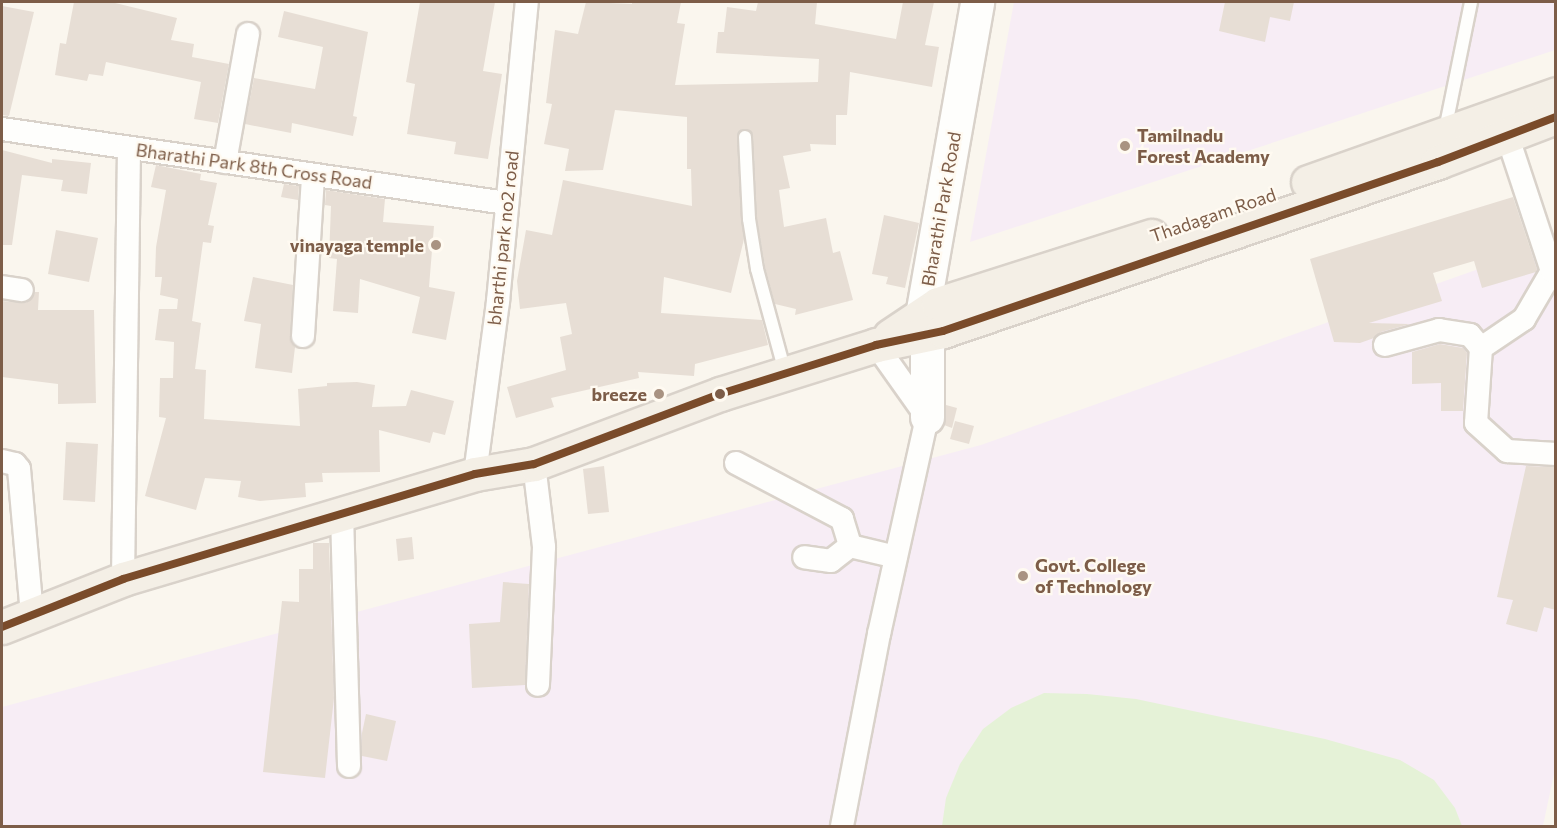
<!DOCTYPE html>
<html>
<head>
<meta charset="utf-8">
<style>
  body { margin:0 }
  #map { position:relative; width:1557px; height:828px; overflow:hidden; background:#faf6ee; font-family:Commissioner,sans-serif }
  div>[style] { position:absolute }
  .education>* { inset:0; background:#f7edf5 }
  .green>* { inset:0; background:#e5f2d7 }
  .building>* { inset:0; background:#e7ded5 }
  .roads { filter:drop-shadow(2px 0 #d9d2ca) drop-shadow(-2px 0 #d9d2ca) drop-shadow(0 2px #d9d2ca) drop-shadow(0 -2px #d9d2ca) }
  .service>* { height:12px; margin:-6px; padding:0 6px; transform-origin:6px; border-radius:6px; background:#fefefc }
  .minor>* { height:22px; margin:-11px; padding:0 11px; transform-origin:11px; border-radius:11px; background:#fefefc }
  .secondary>* { height:33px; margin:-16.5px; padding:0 16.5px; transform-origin:16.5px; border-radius:16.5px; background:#fefefc }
  .primary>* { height:33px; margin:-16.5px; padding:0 16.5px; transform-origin:16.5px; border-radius:16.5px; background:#f4efe6 }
  .bus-1>* { height:8px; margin:-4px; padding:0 4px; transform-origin:4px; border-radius:4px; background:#7a4b2a }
  .dots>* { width:16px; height:16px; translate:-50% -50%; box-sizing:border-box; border:3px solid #fffaf1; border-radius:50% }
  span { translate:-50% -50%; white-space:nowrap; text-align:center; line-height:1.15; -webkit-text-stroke:4.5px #fffaf1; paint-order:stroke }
  .poi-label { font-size:18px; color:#7d5d48; font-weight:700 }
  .left { translate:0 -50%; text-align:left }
  .right { translate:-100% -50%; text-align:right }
  .street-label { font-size:18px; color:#7d5d48 }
  .frame { position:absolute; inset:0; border:3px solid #7d5d48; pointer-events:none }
</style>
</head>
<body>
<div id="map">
  <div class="education">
    <i style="clip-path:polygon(1014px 2px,1555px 2px,1555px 50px,970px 242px)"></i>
    <i style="clip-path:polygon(1555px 242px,1556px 764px,1543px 826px,2px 826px,2px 707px,981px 445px)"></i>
  </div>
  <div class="green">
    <i style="clip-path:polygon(1044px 693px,1087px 694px,1136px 699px,1325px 739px,1400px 760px,1434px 780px,1455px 808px,1462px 826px,942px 826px,946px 798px,960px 764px,983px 729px,1011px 708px)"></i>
  </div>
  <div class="building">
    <i style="clip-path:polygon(74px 2px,111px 2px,177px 18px,171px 40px,194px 44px,192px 57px,229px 64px,218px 123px,194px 119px,201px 82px,106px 62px,103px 76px,89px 74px,87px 81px,55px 75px,60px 43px,66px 44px)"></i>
    <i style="clip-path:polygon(420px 2px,495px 2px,483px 71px,502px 74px,488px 159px,454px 154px,456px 142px,407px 134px,415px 84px,406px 82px)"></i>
    <i style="clip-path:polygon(586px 2px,632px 4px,632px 2px,681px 2px,677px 23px,685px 24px,675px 85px,818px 82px,819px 59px,716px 53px,718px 32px,724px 32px,727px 7px,756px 11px,758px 2px,817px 2px,815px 24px,896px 39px,903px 2px,934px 2px,925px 45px,939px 47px,932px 87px,850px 72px,847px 115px,836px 115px,836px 145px,810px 144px,811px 151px,783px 156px,790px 188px,779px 190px,784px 227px,826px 218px,833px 253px,840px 251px,853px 300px,795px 315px,796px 309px,775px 304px,765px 267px,757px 218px,753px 136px,749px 130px,741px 130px,737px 137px,744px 239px,731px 293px,664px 277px,661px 313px,762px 320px,768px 345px,695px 364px,694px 376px,638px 372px,639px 378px,551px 398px,554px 407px,516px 418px,507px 387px,566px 370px,560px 337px,572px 334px,566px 303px,520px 309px,517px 281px,526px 230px,552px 235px,563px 180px,692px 206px,691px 169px,687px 169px,687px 117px,615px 110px,603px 170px,565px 171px,569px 149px,544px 144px,552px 104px,546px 103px,555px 30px,578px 34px)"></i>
    <i style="clip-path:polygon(1225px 2px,1294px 2px,1290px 21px,1270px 17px,1265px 42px,1219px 31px)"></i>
    <i style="clip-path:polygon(2px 6px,34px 12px,9px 116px,2px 115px)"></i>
    <i style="clip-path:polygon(284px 11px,368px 32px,353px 116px,357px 117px,353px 136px,292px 123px,291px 133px,245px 124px,254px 78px,315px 89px,323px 47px,278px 37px)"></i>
    <i style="clip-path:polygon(2px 150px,52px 163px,52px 159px,91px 163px,87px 194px,61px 191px,63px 180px,22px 175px,12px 245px,2px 245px)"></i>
    <i style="clip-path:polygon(156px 165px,201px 174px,200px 180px,217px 183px,208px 225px,214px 226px,211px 243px,203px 242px,192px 321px,201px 323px,195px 369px,206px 370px,204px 419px,300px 426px,298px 389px,327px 386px,327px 383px,357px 382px,375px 385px,372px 407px,406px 406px,411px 390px,454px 401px,445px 435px,433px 432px,430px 443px,379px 430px,380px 472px,322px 473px,323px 482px,305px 483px,306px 497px,260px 501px,238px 497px,241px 481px,205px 478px,196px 510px,145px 496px,166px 418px,159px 417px,160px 378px,173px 378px,174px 342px,155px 340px,159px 309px,177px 309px,178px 299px,160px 295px,162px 277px,155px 277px,156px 247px,166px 190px,151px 187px)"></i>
    <i style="clip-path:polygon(284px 184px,299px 186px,298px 200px,281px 197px)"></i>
    <i style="clip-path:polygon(326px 190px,385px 199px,383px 222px,434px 226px,429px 287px,455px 292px,446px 340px,412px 333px,420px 297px,360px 279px,358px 313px,333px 311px,337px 259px,329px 258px,331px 206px,325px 205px)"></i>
    <i style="clip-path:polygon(1513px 197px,1537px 269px,1536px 272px,1482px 288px,1474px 261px,1433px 273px,1442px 301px,1369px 323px,1410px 324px,1381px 332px,1374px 338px,1360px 343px,1334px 342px,1310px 259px)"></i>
    <i style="clip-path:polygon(884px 215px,919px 223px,905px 288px,886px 284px,888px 277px,872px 274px)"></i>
    <i style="clip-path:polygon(56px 230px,98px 238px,89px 282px,48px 274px)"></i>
    <i style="clip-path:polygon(253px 277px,293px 285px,290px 335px,295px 347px,292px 373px,255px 368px,261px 324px,244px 321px)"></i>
    <i style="clip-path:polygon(35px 292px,39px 292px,38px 310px,94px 310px,96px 403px,58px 404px,58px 384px,2px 377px,2px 301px,26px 303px)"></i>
    <i style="clip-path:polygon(1440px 344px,1463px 348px,1467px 353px,1463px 411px,1441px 411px,1441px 383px,1412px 384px,1412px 352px)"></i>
    <i style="clip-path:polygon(946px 405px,957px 408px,952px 428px,944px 425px)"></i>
    <i style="clip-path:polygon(955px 421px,974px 426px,969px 444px,950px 439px)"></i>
    <i style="clip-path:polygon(66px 442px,98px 444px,95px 502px,63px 500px)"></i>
    <i style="clip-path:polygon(604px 466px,609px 512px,588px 514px,583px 469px)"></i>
    <i style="clip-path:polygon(1526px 466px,1556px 467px,1556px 610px,1544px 607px,1537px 632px,1506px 624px,1513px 600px,1497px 597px)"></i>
    <i style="clip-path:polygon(412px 537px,414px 559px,398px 561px,396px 539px)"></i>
    <i style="clip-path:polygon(313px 543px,329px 543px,334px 698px,325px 778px,263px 772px,282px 601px,299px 602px,299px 569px,313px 569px)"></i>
    <i style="clip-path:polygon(503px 582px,529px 584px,525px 685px,472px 688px,469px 624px,500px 622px)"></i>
    <i style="clip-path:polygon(366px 714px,396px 721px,387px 761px,362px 756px,362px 733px)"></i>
  </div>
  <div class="roads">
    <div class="service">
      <i style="left:1445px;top:130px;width:131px;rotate:-78.5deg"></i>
      <i style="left:745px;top:137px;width:82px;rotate:87.2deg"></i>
      <i style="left:749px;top:219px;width:51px;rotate:80.9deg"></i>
      <i style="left:757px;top:269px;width:107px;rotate:74.8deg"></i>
    </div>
    <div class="minor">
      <i style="left:2px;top:129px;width:509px;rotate:8.35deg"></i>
      <i style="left:225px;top:162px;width:130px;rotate:-79.8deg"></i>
      <i style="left:2px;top:287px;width:20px;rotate:9deg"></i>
      <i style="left:303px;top:336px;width:161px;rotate:-86.4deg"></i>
      <i style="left:1385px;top:345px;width:56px;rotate:-15.5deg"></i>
      <i style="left:1439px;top:330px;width:31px;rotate:9deg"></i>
      <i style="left:1470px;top:335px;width:17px;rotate:50deg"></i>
      <i style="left:1481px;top:348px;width:52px;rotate:-34deg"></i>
      <i style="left:1524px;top:319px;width:56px;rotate:-59.7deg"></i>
      <i style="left:1552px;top:271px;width:143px;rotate:-108.3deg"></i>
      <i style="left:1481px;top:348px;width:75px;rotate:93.8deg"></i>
      <i style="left:1476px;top:423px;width:42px;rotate:42.1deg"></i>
      <i style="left:1507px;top:451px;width:49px;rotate:3.5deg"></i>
      <i style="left:2px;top:461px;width:13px;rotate:13deg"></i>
      <i style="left:15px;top:464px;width:6px;rotate:51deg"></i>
      <i style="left:19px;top:469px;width:147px;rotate:84.9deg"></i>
      <i style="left:736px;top:463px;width:120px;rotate:27.8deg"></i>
      <i style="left:842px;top:519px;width:28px;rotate:73deg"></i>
      <i style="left:850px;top:546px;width:24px;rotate:142deg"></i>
      <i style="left:831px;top:561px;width:27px;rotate:-172deg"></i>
      <i style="left:534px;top:464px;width:84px;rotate:83.1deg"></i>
      <i style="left:544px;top:547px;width:138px;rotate:92.5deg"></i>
      <i style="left:475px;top:474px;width:175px;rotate:-82.4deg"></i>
      <i style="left:498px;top:301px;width:300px;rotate:-84.5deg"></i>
      <i style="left:342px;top:514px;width:252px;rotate:88.4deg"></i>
      <i style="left:850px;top:546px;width:47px;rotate:13.4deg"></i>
      <i style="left:123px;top:579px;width:431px;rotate:-89.2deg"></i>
      <i style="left:842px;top:826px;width:196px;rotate:-79.1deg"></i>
      <i style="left:879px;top:634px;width:222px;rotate:-77.5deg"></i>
      <i style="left:927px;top:417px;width:88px;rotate:-125.3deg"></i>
    </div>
    <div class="secondary">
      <i style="left:927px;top:417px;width:83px;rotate:-90deg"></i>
      <i style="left:927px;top:334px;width:20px;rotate:-105deg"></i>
      <i style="left:922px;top:315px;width:318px;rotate:-80deg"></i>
    </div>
    <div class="primary">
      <i style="left:1308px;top:182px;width:263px;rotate:-19.5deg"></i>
      <i style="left:890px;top:336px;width:58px;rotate:-33.7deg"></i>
      <i style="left:938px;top:304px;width:224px;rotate:-17.7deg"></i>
      <i style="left:2px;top:627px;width:130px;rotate:-21.6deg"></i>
      <i style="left:123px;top:579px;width:367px;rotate:-16.6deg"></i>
      <i style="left:475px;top:474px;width:60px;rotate:-9.6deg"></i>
      <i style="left:534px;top:464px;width:199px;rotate:-20.6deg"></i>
      <i style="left:720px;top:394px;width:164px;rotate:-17.4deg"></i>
      <i style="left:876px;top:345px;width:68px;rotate:-11.8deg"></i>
      <i style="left:943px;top:331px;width:523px;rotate:-18.85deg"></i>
      <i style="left:1438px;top:162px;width:126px;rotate:-20.9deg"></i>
    </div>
  </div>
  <div class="bus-1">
    <i style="left:2px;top:627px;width:130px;rotate:-21.6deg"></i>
    <i style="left:123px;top:579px;width:367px;rotate:-16.6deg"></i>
    <i style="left:475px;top:474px;width:60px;rotate:-9.6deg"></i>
    <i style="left:534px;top:464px;width:199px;rotate:-20.6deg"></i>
    <i style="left:720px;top:394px;width:164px;rotate:-17.4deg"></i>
    <i style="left:876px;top:345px;width:68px;rotate:-11.8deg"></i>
    <i style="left:943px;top:331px;width:523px;rotate:-18.85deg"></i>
    <i style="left:1438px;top:162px;width:126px;rotate:-20.9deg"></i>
  </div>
  <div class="dots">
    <i style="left:1125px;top:146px;background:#a99382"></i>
    <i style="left:436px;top:245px;background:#a99382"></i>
    <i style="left:659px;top:394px;background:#a99382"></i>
    <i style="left:720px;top:394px;background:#7d5d48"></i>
    <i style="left:1023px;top:576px;background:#a99382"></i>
  </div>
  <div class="poi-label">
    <span class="left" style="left:1137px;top:146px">Tamilnadu<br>Forest Academy</span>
    <span class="right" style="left:424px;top:245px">vinayaga temple</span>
    <span class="right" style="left:647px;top:394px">breeze</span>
    <span class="left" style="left:1035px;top:576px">Govt. College<br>of Technology</span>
  </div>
  <div class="street-label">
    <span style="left:254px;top:166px;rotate:8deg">Bharathi Park 8th Cross Road</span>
    <span style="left:941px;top:209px;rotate:-80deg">Bharathi Park Road</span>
    <span style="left:1213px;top:215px;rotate:-19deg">Thadagam Road</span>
    <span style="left:503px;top:238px;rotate:-84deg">bharthi park no2 road</span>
  </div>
  <div class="frame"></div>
</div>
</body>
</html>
